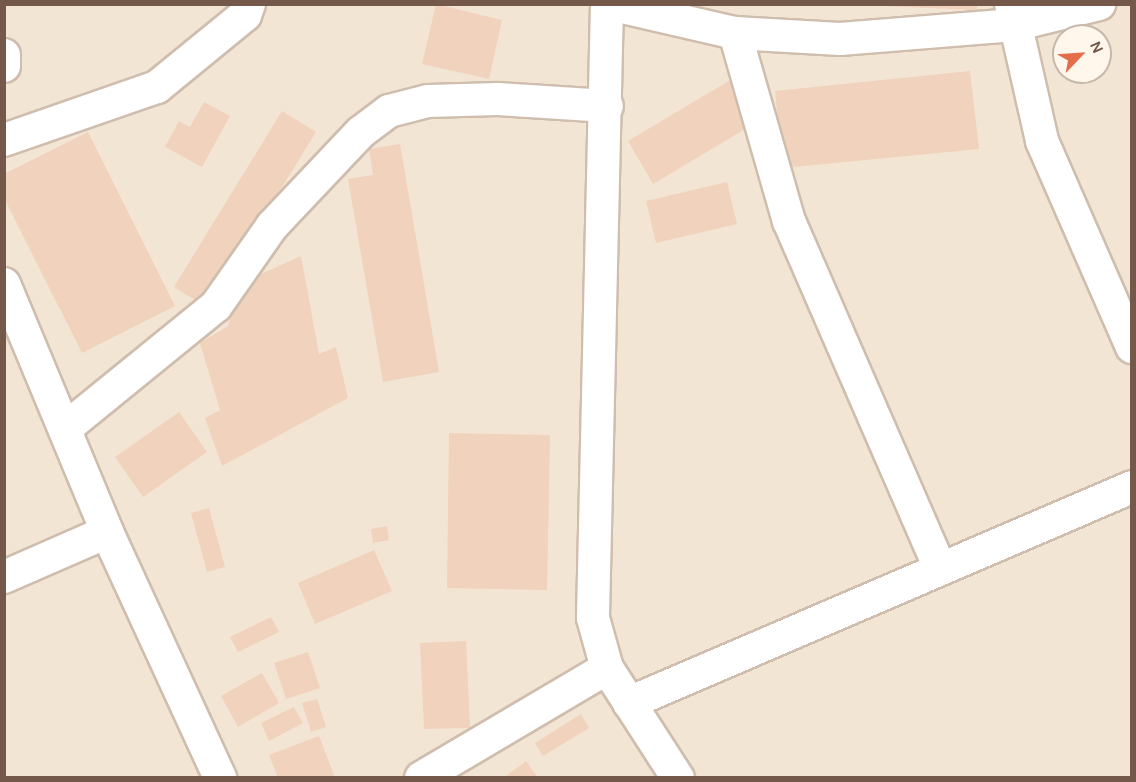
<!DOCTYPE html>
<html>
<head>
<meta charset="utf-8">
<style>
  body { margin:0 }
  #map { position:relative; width:1136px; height:782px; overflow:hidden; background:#fcf3e5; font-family:Karla,sans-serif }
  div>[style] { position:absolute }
  .residential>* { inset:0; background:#f3e5d3 }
  .building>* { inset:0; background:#f1d2bd }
  .roads { filter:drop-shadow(2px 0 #cfbdae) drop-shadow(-2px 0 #cfbdae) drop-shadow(0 2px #cfbdae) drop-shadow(0 -2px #cfbdae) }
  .minor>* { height:32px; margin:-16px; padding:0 16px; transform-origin:16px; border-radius:16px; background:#fff }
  span { translate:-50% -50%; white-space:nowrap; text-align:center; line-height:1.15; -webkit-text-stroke:5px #fff7eb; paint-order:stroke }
  .frame { position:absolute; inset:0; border:6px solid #74594a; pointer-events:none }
  .north { position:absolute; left:1052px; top:24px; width:60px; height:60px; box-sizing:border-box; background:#fff7eb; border:2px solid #c7b8ab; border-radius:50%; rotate:65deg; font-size:16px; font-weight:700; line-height:24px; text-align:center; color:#74594a }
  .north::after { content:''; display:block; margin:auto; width:21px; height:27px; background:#e46e4c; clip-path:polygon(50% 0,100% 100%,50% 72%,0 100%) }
</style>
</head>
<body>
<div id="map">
  <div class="residential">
    <i style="clip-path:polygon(evenodd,5px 5px,1131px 5px,1131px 777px,5px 777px,5px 5px,1064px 36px,1100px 36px,1100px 72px,1064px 72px,1064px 36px)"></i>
  </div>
  <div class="building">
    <i style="clip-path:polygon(436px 4px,502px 20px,489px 79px,422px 64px)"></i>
    <i style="clip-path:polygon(839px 4px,977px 4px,977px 10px)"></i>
    <i style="clip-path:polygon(970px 71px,979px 149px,783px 168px,775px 91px)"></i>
    <i style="clip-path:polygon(732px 79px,757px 122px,653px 184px,628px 141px)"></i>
    <i style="clip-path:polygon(204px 102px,230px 116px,202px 167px,165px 147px,179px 121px,190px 127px)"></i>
    <i style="clip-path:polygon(282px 111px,316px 132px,208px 308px,174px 287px)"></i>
    <i style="clip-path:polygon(88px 132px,175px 306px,82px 353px,4px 198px,4px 174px)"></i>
    <i style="clip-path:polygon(400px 144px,439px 372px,383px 382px,348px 179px,373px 175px,369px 149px)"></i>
    <i style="clip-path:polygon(727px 182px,737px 224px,656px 243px,646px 201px)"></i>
    <i style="clip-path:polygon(301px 256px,319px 354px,336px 347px,348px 398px,222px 466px,205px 418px,220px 410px,200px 343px,228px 326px,241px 283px)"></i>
    <i style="clip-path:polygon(179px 412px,207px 452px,143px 497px,115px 457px)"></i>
    <i style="clip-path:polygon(449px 433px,550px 435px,547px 590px,447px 588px)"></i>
    <i style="clip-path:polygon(209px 508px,225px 567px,207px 572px,191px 513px)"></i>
    <i style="clip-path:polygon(387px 526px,389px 540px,373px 543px,371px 529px)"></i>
    <i style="clip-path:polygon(374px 550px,392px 591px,315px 624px,298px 583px)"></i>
    <i style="clip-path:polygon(271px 617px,279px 632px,238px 652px,230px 637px)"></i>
    <i style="clip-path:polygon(466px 641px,470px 728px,424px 729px,420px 643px)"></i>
    <i style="clip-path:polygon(308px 652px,320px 688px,286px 699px,274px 663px)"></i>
    <i style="clip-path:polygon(262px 673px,279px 703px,238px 727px,221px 696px)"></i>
    <i style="clip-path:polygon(317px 699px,326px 727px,311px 732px,302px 703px)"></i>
    <i style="clip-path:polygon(294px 707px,303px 723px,269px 741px,261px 723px)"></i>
    <i style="clip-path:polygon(581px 714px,589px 728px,543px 756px,535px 743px)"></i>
    <i style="clip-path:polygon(319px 736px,335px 778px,278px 778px,269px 755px)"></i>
    <i style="clip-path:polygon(526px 761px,538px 778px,508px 778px,507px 775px)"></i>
  </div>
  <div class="roads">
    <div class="minor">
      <i style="left:607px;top:4px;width:614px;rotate:91.31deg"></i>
      <i style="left:593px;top:618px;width:52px;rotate:74.4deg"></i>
      <i style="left:607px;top:668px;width:131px;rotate:57.2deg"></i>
      <i style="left:609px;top:4px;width:129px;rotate:13deg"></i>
      <i style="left:735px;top:33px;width:105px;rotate:3.3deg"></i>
      <i style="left:840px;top:39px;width:175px;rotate:-4.6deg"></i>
      <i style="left:1014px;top:25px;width:88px;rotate:-13.9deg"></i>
      <i style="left:1011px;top:4px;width:140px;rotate:77.2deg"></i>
      <i style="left:1042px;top:141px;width:225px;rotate:66.4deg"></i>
      <i style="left:735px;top:33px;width:196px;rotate:74deg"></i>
      <i style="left:789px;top:221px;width:379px;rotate:66.5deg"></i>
      <i style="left:4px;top:55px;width:11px;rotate:90deg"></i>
      <i style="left:4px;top:140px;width:162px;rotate:-19.1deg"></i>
      <i style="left:157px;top:87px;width:114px;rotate:-39.3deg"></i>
      <i style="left:245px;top:15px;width:12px;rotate:-70deg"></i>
      <i style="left:4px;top:284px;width:269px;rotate:67.4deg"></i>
      <i style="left:107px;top:532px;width:271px;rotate:65.3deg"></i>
      <i style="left:67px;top:427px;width:192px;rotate:-39.1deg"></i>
      <i style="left:216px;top:306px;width:98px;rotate:-55deg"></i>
      <i style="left:272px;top:226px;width:129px;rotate:-46.6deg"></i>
      <i style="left:361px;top:132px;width:35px;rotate:-37deg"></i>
      <i style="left:389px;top:111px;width:40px;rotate:-14.4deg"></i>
      <i style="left:428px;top:101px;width:70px;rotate:-1.6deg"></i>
      <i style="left:498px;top:99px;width:109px;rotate:3.7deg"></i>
      <i style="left:4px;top:577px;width:112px;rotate:-23.6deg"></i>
      <i style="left:629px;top:703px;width:547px;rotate:-23.24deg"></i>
      <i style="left:421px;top:778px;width:216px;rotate:-30.6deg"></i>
    </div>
  </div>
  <div class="frame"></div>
  <div class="north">N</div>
</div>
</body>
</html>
